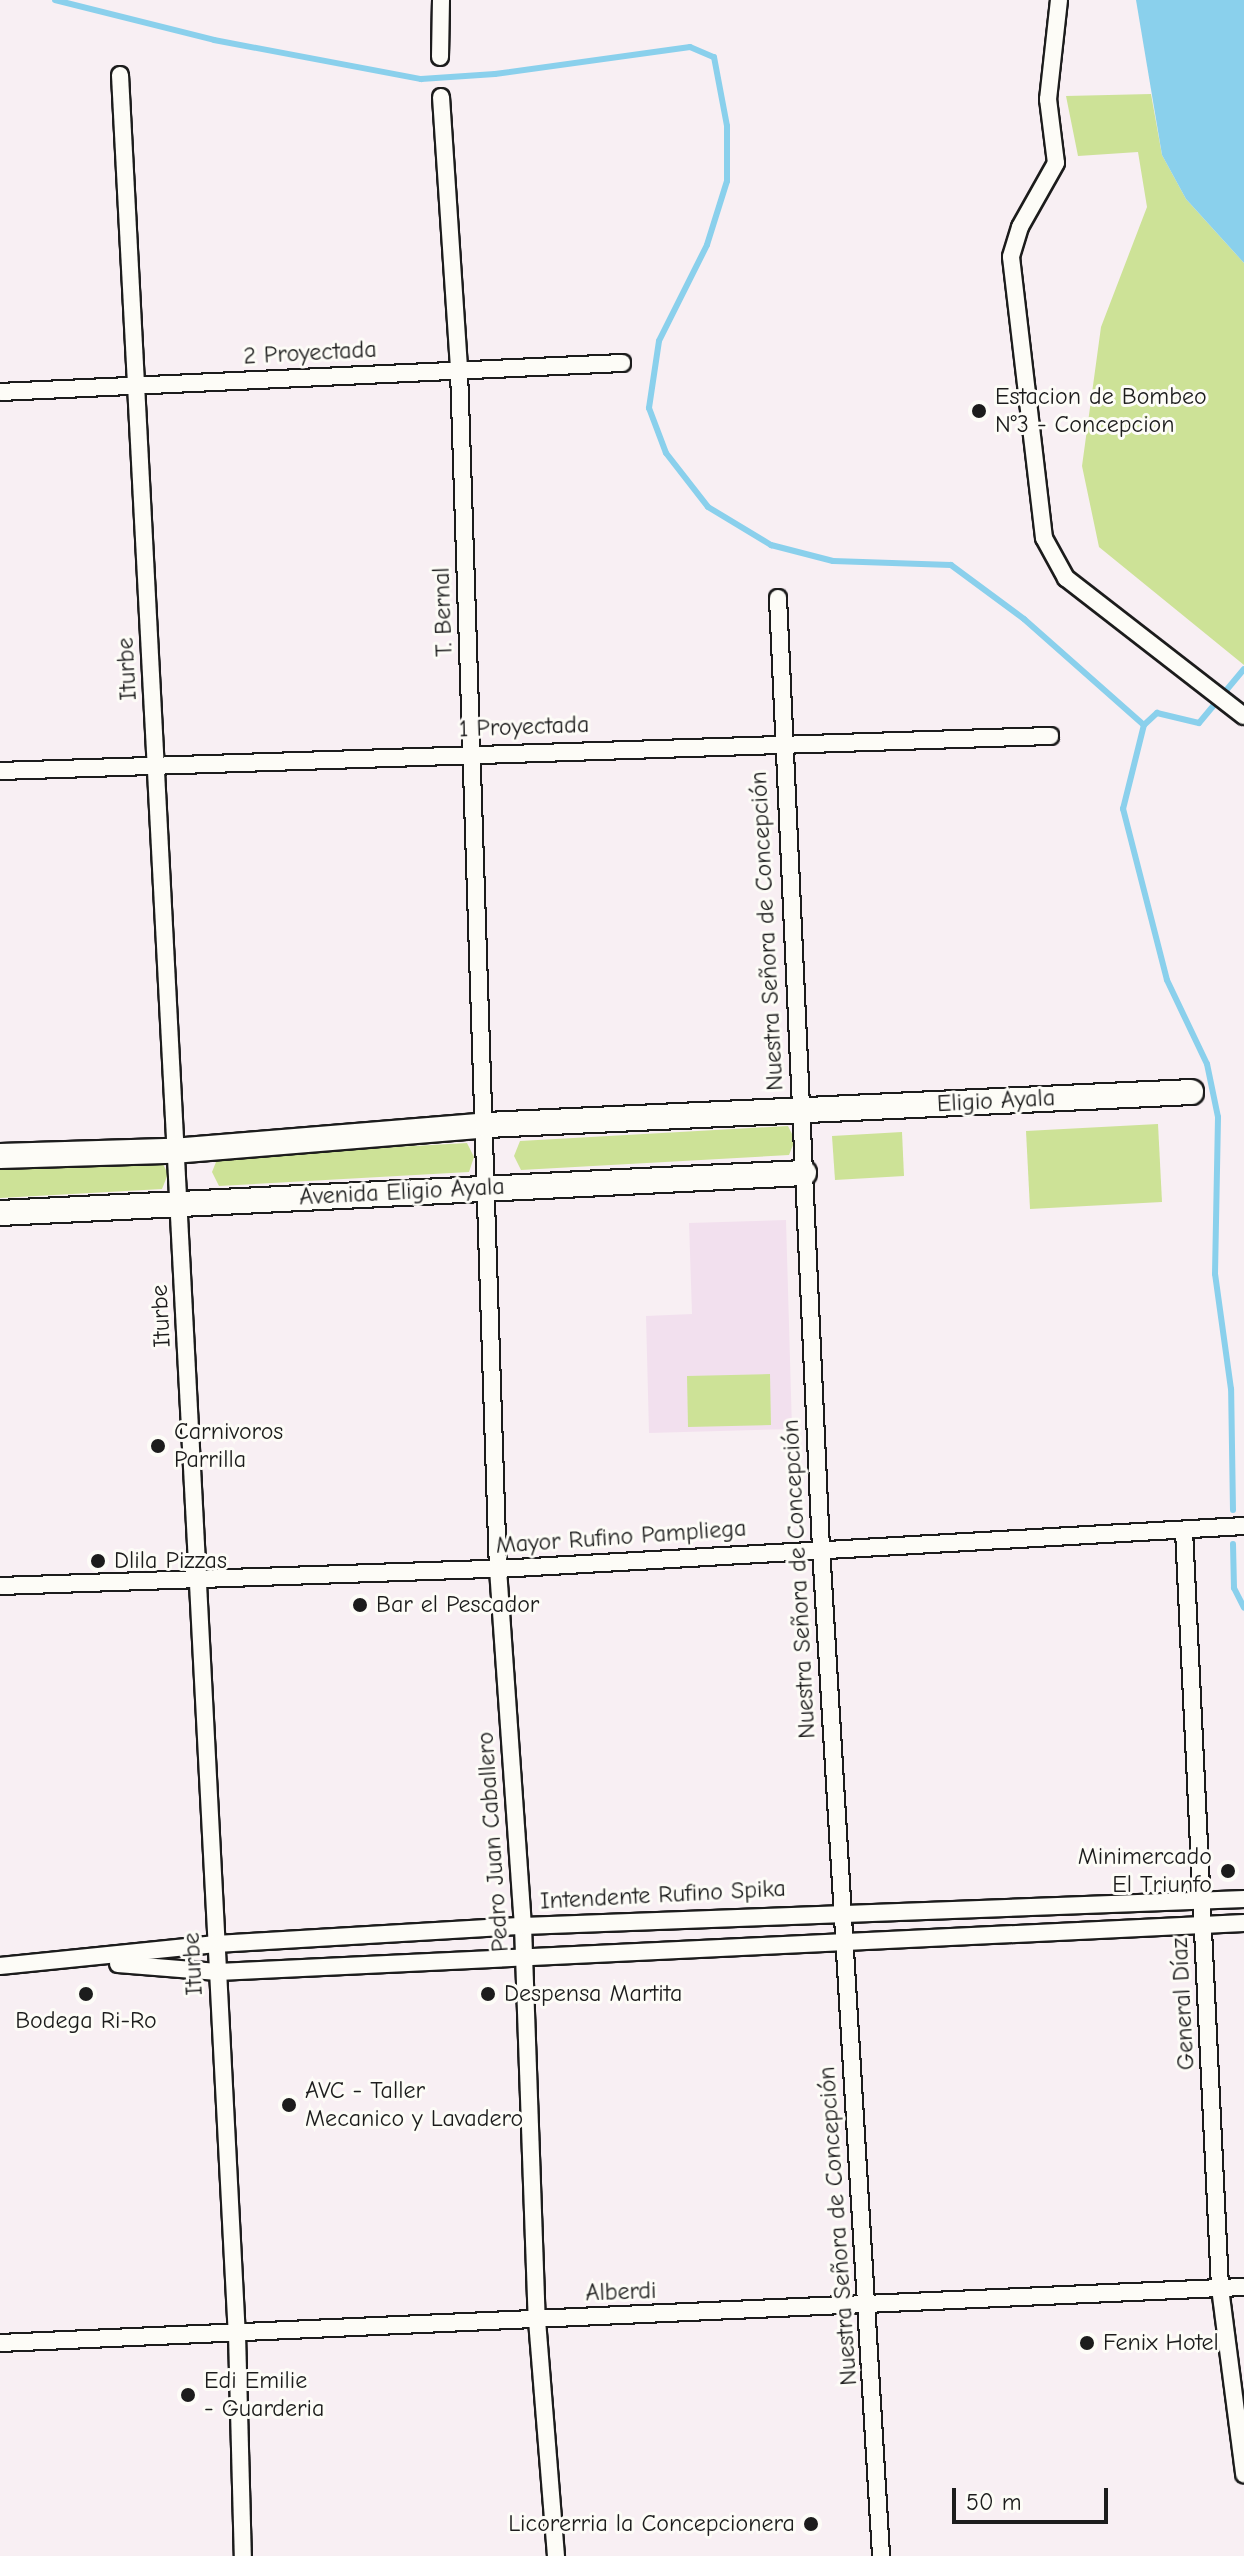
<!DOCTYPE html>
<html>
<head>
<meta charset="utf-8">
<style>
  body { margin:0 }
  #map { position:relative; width:1244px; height:2556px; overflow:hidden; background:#f8eff3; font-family:"Comic Neue",sans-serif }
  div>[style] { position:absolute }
  .built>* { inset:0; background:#f2e0ee }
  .green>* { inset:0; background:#cde297 }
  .water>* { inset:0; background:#8ad0ec }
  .stream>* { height:6px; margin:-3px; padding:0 3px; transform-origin:3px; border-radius:3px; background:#8ad0ec }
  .roads { filter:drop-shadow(2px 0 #1c1c1c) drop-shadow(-2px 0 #1c1c1c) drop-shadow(0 2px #1c1c1c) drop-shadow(0 -2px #1c1c1c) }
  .street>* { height:16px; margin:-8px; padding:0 8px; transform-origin:8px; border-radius:8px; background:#fdfcf7 }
  .secondary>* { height:24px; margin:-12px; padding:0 12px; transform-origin:12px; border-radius:12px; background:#fdfcf7 }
  .dots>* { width:22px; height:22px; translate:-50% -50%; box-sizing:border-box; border:4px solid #fdfcf7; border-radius:50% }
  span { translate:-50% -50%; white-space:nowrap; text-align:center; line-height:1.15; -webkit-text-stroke:6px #fdfcf7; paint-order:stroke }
  .street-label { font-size:24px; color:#1c1c1c }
  .poi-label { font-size:24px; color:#1c1c1c }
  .left { translate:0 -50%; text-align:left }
  .right { translate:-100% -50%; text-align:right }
  .scale { position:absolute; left:952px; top:2488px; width:156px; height:36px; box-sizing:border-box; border:4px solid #1c1c1c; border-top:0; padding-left:10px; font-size:24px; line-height:28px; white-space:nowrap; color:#1c1c1c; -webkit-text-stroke:6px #fdfcf7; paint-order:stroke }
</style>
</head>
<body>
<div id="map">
  <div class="built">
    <i style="clip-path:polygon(786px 1220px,792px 1429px,649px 1433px,646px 1316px,692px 1314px,689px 1223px)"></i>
  </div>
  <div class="green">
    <i style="clip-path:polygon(1151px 94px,1162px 155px,1186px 199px,1244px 263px,1244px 665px,1099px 547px,1082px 466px,1101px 327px,1147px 207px,1138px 152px,1078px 156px,1066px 96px)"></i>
    <i style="clip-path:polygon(1158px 1124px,1162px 1202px,1030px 1209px,1026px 1131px)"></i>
    <i style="clip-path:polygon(788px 1126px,795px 1140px,789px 1155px,521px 1170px,514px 1156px,520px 1141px)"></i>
    <i style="clip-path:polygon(902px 1132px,904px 1176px,835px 1180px,832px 1136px)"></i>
    <i style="clip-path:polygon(467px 1143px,474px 1157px,469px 1172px,219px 1186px,212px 1172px,218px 1157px)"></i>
    <i style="clip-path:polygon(161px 1160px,168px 1174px,162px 1189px,0 1198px,0 1169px)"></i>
    <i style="clip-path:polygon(770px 1374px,771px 1425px,688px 1427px,687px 1376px)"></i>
  </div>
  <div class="water">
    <i style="clip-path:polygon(1136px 0,1244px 0,1244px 263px,1186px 199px,1162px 155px)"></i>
  </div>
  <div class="stream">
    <i style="left:55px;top:0;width:164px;rotate:14.1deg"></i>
    <i style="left:214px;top:40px;width:211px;rotate:10.7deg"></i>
    <i style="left:421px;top:79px;width:74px;rotate:-3.9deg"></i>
    <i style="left:495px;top:74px;width:197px;rotate:-7.9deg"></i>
    <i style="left:690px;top:47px;width:26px;rotate:23deg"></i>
    <i style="left:714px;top:57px;width:70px;rotate:79.3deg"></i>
    <i style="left:727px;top:126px;width:55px;rotate:90deg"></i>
    <i style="left:727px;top:181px;width:67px;rotate:107.4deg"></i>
    <i style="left:707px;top:245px;width:107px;rotate:116.6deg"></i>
    <i style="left:659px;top:341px;width:68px;rotate:98.5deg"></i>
    <i style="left:649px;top:408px;width:48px;rotate:69.3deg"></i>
    <i style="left:666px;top:453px;width:68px;rotate:52.1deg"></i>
    <i style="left:708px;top:507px;width:74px;rotate:31.1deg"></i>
    <i style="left:771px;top:545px;width:64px;rotate:14.5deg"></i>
    <i style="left:833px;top:561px;width:118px;rotate:1.9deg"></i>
    <i style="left:951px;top:565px;width:91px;rotate:36.5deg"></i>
    <i style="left:1024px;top:619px;width:160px;rotate:41.5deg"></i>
    <i style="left:1233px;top:1510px;width:121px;rotate:-90.9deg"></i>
    <i style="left:1231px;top:1389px;width:116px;rotate:-97.9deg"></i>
    <i style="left:1215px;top:1274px;width:157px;rotate:-88.9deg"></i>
    <i style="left:1218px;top:1117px;width:54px;rotate:-101.7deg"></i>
    <i style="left:1207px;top:1064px;width:93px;rotate:-115.5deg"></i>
    <i style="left:1167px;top:980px;width:177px;rotate:-104.4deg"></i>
    <i style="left:1123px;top:809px;width:87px;rotate:-76deg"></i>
    <i style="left:1144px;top:725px;width:18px;rotate:-43deg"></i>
    <i style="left:1157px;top:713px;width:43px;rotate:13.4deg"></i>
    <i style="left:1199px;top:723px;width:70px;rotate:-50.2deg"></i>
    <i style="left:1233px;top:1544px;width:44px;rotate:88.7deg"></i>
    <i style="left:1234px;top:1588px;width:22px;rotate:63deg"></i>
  </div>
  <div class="roads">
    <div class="street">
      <i style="left:1059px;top:0;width:100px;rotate:96.3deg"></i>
      <i style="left:1048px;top:99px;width:64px;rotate:82.9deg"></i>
      <i style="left:1056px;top:163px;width:73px;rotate:119.4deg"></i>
      <i style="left:1020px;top:227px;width:31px;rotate:107deg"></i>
      <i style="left:1011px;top:257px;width:283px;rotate:83.3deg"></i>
      <i style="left:1044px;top:538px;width:46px;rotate:61.2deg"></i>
      <i style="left:1066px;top:578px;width:225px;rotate:37.8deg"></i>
      <i style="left:440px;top:57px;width:57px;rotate:-89deg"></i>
      <i style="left:120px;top:75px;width:2262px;rotate:87.04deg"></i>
      <i style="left:237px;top:2334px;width:222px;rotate:88.5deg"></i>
      <i style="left:441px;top:97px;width:274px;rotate:86.2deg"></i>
      <i style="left:459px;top:370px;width:1200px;rotate:88.14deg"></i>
      <i style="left:498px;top:1569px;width:358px;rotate:86deg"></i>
      <i style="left:523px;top:1926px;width:394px;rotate:88deg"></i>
      <i style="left:537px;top:2320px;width:237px;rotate:85.4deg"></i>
      <i style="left:0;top:392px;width:623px;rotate:-2.67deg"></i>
      <i style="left:778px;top:598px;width:951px;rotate:87.41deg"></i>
      <i style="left:821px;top:1548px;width:1010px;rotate:86.59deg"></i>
      <i style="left:0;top:771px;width:1051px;rotate:-1.91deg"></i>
      <i style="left:1184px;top:1530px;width:759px;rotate:87.28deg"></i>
      <i style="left:1220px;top:2288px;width:188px;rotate:82.6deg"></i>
      <i style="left:0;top:1586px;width:498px;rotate:-2deg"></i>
      <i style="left:498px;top:1569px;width:747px;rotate:-3.3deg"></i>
      <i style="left:118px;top:1964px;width:100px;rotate:4.6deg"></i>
      <i style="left:218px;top:1972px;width:1027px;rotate:-2.73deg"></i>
      <i style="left:0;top:1966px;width:217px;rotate:-5.8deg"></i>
      <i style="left:216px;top:1944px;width:308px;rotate:-3.4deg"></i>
      <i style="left:523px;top:1926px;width:722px;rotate:-2.14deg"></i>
      <i style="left:0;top:2343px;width:1245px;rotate:-2.58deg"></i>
    </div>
    <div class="secondary">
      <i style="left:0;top:1156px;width:173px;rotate:-1.7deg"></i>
      <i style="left:173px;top:1151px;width:315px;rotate:-4.7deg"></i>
      <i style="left:487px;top:1125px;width:705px;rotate:-2.68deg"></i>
      <i style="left:0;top:1213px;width:805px;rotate:-2.85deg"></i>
    </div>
  </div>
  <div class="dots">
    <i style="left:979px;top:411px;background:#1c1c1c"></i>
    <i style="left:158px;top:1446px;background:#1c1c1c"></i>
    <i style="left:98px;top:1561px;background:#1c1c1c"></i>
    <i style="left:360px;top:1605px;background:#1c1c1c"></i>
    <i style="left:1228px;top:1871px;background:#1c1c1c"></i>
    <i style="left:86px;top:1994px;background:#1c1c1c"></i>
    <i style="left:488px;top:1994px;background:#1c1c1c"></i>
    <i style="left:289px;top:2105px;background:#1c1c1c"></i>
    <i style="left:1087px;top:2343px;background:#1c1c1c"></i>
    <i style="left:188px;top:2395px;background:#1c1c1c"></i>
    <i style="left:811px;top:2524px;background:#1c1c1c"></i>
  </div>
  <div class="street-label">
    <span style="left:310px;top:353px;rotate:-3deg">2 Proyectada</span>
    <span style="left:443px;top:612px;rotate:-92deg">T. Bernal</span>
    <span style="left:127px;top:669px;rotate:-93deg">Iturbe</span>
    <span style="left:524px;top:727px;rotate:-2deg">1 Proyectada</span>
    <span style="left:767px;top:931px;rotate:-93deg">Nuestra Señora de Concepción</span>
    <span style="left:996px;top:1101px;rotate:-3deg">Eligio Ayala</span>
    <span style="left:402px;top:1192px;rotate:-3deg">Avenida Eligio Ayala</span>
    <span style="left:161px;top:1316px;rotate:-93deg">Iturbe</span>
    <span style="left:621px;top:1537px;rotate:-4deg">Mayor Rufino Pampliega</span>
    <span style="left:799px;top:1579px;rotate:-93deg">Nuestra Señora de Concepción</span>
    <span style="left:493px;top:1842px;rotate:-94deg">Pedro Juan Caballero</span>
    <span style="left:663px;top:1895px;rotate:-3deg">Intendente Rufino Spika</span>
    <span style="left:193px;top:1964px;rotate:-93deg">Iturbe</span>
    <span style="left:1183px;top:2004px;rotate:-93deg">General Díaz</span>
    <span style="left:838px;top:2226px;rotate:-94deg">Nuestra Señora de Concepción</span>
    <span style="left:621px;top:2292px;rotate:-2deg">Alberdi</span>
  </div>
  <div class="poi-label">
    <span class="left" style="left:995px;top:411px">Estacion de Bombeo<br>N°3 - Concepcion</span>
    <span class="left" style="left:174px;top:1446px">Carnivoros<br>Parrilla</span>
    <span class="left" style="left:114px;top:1561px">Dlila Pizzas</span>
    <span class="left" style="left:376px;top:1605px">Bar el Pescador</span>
    <span class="right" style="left:1212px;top:1871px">Minimercado<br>El Triunfo</span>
    <span class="left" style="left:504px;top:1994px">Despensa Martita</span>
    <span style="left:86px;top:2021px">Bodega Ri-Ro</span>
    <span class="left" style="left:305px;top:2105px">AVC - Taller<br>Mecanico y Lavadero</span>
    <span class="left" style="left:1103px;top:2343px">Fenix Hotel</span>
    <span class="left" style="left:204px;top:2395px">Edi Emilie<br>- Guarderia</span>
    <span class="right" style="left:795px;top:2524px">Licorerria la Concepcionera</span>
  </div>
  <div class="scale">50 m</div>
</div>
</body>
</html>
